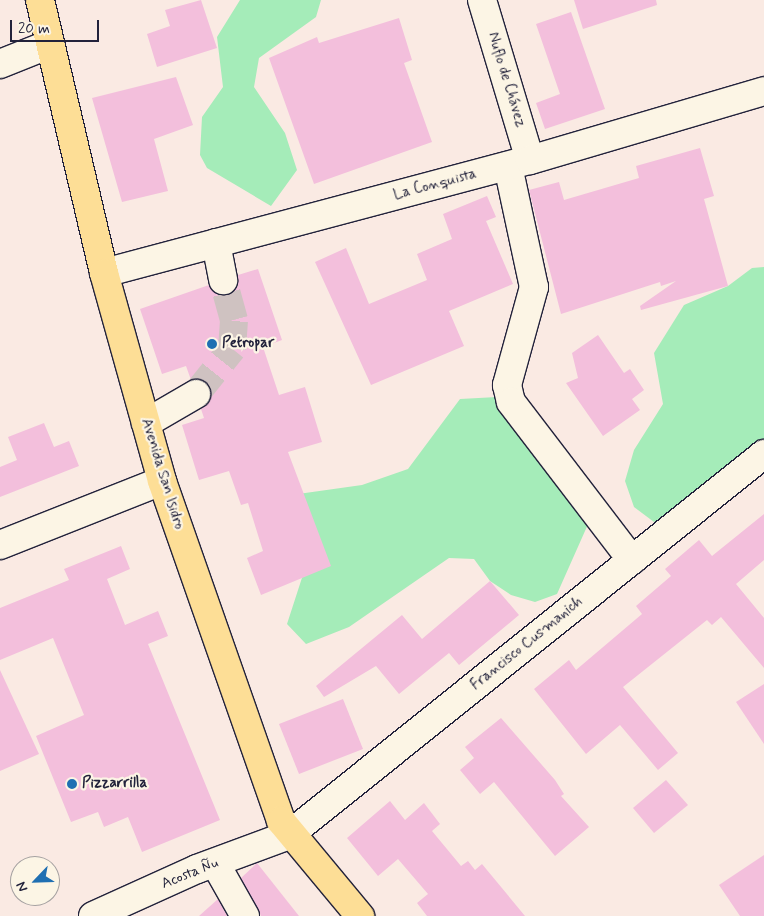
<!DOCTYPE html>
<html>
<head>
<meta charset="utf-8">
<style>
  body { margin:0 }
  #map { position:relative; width:764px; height:916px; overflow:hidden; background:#faeae3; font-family:Mynerve,sans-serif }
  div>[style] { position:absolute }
  .green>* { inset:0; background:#a5ecb9 }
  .building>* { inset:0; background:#f3bfdc }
  .minor-tunnel>* { height:28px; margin-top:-14px; transform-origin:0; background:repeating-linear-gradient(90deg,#cfc2c1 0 28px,transparent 0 42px) }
  .roads { filter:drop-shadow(1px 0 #22223b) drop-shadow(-1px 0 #22223b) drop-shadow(0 1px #22223b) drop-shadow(0 -1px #22223b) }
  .minor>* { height:28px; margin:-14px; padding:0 14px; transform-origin:14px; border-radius:14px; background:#fcf5e5 }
  .major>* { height:28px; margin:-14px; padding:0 14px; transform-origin:14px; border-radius:14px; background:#fdde96 }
  .dots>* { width:14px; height:14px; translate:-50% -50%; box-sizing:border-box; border:2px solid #fcf5e5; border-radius:50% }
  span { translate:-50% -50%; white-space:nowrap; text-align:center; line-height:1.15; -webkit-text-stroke:4.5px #fcf5e5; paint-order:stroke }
  .street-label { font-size:15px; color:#22223b }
  .poi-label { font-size:15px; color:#22223b; font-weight:700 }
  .left { translate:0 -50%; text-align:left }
  .north { position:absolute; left:10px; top:856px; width:50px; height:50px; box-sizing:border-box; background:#fcf5e5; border:1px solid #a5a1a1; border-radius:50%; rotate:246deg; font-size:14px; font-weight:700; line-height:20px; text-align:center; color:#22223b }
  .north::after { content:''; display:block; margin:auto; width:18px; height:22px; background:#1f6fb2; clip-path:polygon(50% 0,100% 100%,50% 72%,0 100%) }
  .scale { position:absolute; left:10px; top:20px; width:89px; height:22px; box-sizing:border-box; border:2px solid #22223b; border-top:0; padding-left:6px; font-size:15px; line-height:18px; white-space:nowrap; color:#22223b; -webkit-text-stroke:4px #fcf5e5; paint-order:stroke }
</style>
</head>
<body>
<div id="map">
  <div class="green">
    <i style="clip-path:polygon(240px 0,321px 0,316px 17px,259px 58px,254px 87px,285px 133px,297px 170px,271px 206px,207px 168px,200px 155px,202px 117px,223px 87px,217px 37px)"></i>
    <i style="clip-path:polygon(764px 267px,764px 440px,735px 479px,654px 522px,634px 507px,625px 481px,634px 450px,663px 404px,654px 353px,684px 305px,728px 286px,752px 268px)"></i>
    <i style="clip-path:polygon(497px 397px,589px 522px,557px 594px,535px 602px,511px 595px,490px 581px,474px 559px,449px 558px,349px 627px,306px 644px,287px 624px,311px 550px,291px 495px,362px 485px,408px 469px,460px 399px)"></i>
  </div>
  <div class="building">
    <i style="clip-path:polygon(201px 0,217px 48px,157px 67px,147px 34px,170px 26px,165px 10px)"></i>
    <i style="clip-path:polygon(574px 0,656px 0,657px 5px,583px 29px)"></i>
    <i style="clip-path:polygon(571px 12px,605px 109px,545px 129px,536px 103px,560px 94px,536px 24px)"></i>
    <i style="clip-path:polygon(399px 18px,412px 60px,404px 63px,432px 142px,314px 184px,269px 58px,317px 37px,319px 43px)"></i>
    <i style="clip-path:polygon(176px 77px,193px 125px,154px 139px,168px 191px,122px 202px,92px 98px)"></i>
    <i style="clip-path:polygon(700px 148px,714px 196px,704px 199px,728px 286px,641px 310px,640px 306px,676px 281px,661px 286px,660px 282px,561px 314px,529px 190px,559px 182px,564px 200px,639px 178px,636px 166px)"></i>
    <i style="clip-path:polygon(487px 196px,496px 217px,486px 221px,513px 284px,449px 311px,464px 346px,371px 385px,315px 262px,346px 248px,369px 304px,427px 280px,417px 254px,452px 239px,443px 214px)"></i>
    <i style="clip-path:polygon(258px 269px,282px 340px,263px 347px,279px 395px,305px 387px,322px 442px,288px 452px,331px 566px,261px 595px,247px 558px,263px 551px,248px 503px,241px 505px,229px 471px,199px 480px,182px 425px,204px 418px,201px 409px,210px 401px,210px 387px,203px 380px,191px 380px,186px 366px,162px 374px,140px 309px,209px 285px,217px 295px,226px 295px,238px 286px,238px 275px)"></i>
    <i style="clip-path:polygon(598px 335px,624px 373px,630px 369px,644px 390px,632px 399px,640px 410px,603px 436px,566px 383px,578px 378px,572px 353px)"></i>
    <i style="clip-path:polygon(44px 423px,54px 447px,69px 441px,79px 466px,0 497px,0 467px,17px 460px,8px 437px)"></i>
    <i style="clip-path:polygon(764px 514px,764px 560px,736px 584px,764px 618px,764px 668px,721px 617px,712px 625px,707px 620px,623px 687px,678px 753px,658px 770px,620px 725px,586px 754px,534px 689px,569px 660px,576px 670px,642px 614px,636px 606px,671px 576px,665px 569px,699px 540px,712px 556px)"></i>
    <i style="clip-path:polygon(121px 546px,130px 569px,107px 579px,125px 625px,158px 611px,168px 636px,148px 644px,220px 820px,142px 852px,128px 817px,104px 827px,98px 812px,71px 822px,36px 736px,84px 715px,53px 638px,0 660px,0 608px,69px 580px,64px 569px)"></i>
    <i style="clip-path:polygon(490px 581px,519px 615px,459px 665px,449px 653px,399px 694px,376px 666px,324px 697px,316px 686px,402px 615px,422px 639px)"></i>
    <i style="clip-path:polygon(0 670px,39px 754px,0 771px)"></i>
    <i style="clip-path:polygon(764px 684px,764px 744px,736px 702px)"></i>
    <i style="clip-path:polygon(343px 699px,363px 749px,299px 774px,279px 724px)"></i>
    <i style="clip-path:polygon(501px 718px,555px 780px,564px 794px,561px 796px,589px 827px,555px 856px,494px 782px,480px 794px,460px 770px,474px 758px,465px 747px)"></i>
    <i style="clip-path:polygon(666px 780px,688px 805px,654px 833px,633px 808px)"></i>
    <i style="clip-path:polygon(390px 801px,405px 820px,424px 803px,440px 824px,432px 831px,461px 866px,468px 861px,475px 870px,482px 864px,525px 916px,427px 916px,417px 903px,428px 894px,398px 859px,378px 876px,347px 838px)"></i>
    <i style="clip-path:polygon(764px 855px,764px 916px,740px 916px,719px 885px)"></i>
    <i style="clip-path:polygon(257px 863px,299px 916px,261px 916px,241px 878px)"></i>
    <i style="clip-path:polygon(218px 899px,227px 916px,199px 916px)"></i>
  </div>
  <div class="minor-tunnel">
    <i style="left:196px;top:394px;width:58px;rotate:-51.3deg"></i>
    <i style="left:232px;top:349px;width:29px;rotate:-86deg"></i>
    <i style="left:234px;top:320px;width:41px;rotate:-105.4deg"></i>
  </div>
  <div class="roads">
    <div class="minor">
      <i style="left:482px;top:0;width:167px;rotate:73.3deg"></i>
      <i style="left:0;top:64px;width:54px;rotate:-21.8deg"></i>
      <i style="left:508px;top:166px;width:124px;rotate:77.9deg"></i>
      <i style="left:534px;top:287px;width:102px;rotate:105.4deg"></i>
      <i style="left:507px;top:385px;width:17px;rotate:77deg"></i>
      <i style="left:511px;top:402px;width:199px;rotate:52.6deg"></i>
      <i style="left:216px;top:243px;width:38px;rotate:79deg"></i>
      <i style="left:104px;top:273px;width:441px;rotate:-14.9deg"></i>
      <i style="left:530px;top:160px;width:244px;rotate:-16.4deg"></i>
      <i style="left:146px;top:423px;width:58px;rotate:-30.1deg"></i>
      <i style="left:0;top:545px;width:174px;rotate:-21.6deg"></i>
      <i style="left:215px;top:863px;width:61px;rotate:60.5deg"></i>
      <i style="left:93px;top:916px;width:114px;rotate:-24.3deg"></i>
      <i style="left:197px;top:869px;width:98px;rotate:-20.3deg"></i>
      <i style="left:289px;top:835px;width:609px;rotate:-38.73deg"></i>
    </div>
    <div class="major">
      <i style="left:40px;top:0;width:280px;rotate:76.8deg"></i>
      <i style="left:104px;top:273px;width:216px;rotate:74.4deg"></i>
      <i style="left:162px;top:481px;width:360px;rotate:70.7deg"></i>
      <i style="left:281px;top:821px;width:124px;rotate:50.3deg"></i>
    </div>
  </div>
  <div class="dots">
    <i style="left:212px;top:344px;background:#1f6fb2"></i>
    <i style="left:72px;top:784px;background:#1f6fb2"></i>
  </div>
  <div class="street-label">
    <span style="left:506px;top:80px;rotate:73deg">Nuflo de Chávez</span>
    <span style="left:435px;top:185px;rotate:-15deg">La Conquista</span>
    <span style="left:162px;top:474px;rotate:73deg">Avenida San Isidro</span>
    <span style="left:527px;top:644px;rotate:-39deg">Francisco Cusmanich</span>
    <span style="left:190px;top:874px;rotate:-22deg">Acosta Ñu</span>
  </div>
  <div class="poi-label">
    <span class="left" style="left:222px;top:344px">Petropar</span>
    <span class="left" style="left:82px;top:784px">Pizzarrilla</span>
  </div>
  <div class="north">N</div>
  <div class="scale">20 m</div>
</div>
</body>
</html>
